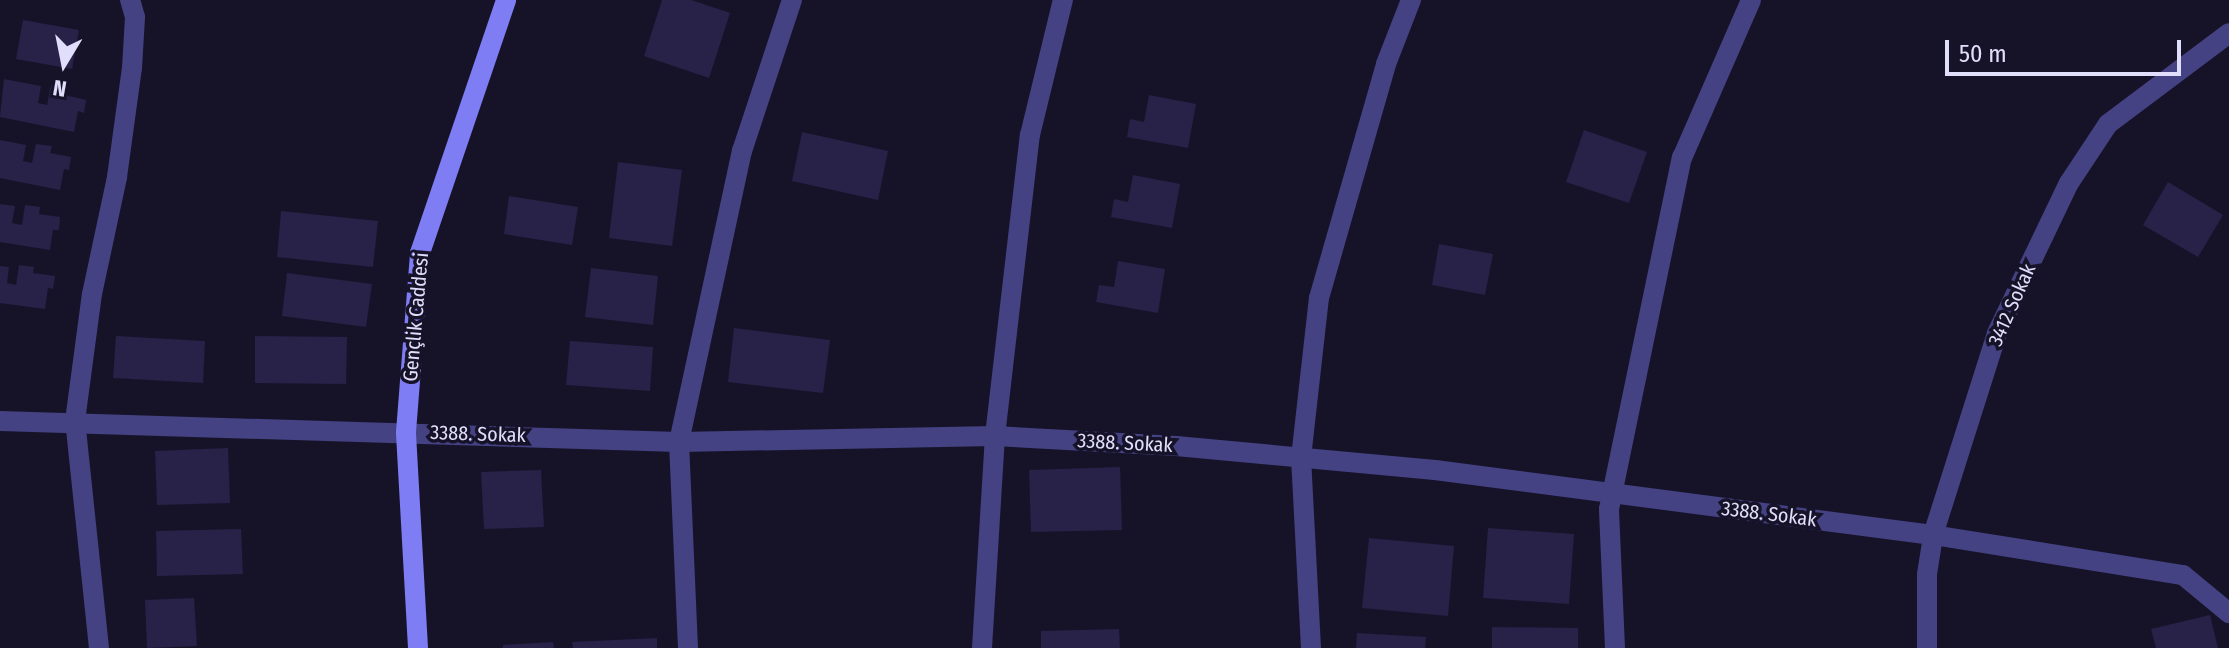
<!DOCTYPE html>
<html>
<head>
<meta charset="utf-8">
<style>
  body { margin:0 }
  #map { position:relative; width:2229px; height:648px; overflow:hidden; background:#161329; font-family:"Fira Sans Condensed",sans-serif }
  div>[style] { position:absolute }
  .building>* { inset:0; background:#282148 }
  .street>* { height:20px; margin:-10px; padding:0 10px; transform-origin:10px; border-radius:10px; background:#444283 }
  .secondary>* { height:20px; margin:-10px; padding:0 10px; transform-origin:10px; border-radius:10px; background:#7e7df3 }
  span { translate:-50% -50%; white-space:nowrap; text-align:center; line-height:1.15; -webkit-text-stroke:7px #161329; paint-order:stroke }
  .street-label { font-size:20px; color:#e1defc }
  .north { position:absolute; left:24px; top:24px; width:80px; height:80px; -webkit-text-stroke:6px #161329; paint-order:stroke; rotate:190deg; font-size:22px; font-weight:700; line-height:32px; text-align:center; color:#e1defc }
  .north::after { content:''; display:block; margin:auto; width:28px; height:36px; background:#e1defc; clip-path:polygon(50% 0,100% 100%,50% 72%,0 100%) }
  .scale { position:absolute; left:1945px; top:40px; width:236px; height:36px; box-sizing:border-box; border:4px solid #e1defc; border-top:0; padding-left:10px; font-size:24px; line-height:28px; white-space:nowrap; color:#e1defc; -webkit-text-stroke:6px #161329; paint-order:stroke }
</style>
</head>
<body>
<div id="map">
  <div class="building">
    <i style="clip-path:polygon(662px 0,691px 0,730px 13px,709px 78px,644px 56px)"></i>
    <i style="clip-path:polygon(23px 20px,79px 30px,72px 69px,16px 59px)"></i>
    <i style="clip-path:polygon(4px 79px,41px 86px,38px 103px,47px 105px,51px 85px,66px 89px,65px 95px,86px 100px,84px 113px,78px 111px,74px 132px,0 117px)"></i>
    <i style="clip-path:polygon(1149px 95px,1196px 104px,1188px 148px,1127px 137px,1130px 119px,1144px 122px)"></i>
    <i style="clip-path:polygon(1584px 130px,1647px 152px,1629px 203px,1566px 182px)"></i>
    <i style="clip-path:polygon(802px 132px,888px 151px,878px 200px,792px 181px)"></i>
    <i style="clip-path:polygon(0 140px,26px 145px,23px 161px,32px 163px,36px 144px,52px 146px,50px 153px,71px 157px,69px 170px,64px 169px,60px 190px,0 178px)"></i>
    <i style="clip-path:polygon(618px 162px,682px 170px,672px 246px,609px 238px)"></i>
    <i style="clip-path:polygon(1133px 175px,1180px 184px,1172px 228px,1111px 217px,1114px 199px,1128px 202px)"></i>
    <i style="clip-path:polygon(2168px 182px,2223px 215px,2198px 257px,2143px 225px)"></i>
    <i style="clip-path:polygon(509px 196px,578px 207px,572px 245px,504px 234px)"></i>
    <i style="clip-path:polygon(0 204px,15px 206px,12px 223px,22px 225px,25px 205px,40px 207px,39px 214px,60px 217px,59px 230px,53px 230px,50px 250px,0 242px)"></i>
    <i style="clip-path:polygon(281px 211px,378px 221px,373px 267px,277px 257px)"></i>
    <i style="clip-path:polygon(1439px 244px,1493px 254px,1485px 295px,1432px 285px)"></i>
    <i style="clip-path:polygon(1118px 261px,1165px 269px,1158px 313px,1096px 302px,1099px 285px,1114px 287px)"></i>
    <i style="clip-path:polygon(19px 265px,34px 267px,33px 273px,55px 276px,53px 289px,48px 288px,45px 309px,0 303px,0 266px,9px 267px,7px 283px,16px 285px)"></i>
    <i style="clip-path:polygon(591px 268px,658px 276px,653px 325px,585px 317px)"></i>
    <i style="clip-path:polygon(287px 273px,372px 284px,366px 327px,282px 316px)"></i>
    <i style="clip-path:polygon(734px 328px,830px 340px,823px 393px,728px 382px)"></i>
    <i style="clip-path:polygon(116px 336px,205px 341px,203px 383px,113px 378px)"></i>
    <i style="clip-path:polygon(255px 336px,347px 337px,346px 384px,255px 383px)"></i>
    <i style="clip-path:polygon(570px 341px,653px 347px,650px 391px,566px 385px)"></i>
    <i style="clip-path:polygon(228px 448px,230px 503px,157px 505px,155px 451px)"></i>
    <i style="clip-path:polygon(1120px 467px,1122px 530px,1031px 532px,1029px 470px)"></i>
    <i style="clip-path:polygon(541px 470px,544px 527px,484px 529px,481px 472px)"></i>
    <i style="clip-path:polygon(1488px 528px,1574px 534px,1569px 604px,1483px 598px)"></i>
    <i style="clip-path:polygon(241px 529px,243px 574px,157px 576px,156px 531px)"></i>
    <i style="clip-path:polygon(1369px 538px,1454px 546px,1448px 616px,1362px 608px)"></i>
    <i style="clip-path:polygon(194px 598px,197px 646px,147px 648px,145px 600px)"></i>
    <i style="clip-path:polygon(2210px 615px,2218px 648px,2156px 648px,2151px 629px)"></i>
    <i style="clip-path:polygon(1492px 627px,1578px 628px,1578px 648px,1492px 648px)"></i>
    <i style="clip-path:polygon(1119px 629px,1120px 648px,1041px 648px,1041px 631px)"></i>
    <i style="clip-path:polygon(1357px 633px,1426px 637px,1425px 648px,1356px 648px)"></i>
    <i style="clip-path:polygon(657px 638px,657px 648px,573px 648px,572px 642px)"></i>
    <i style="clip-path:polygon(553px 642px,554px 648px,503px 648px,503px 645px)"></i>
  </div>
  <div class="street">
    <i style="left:0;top:421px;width:679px;rotate:1.77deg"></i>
    <i style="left:679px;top:442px;width:316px;rotate:-1.1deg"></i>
    <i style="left:995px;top:436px;width:181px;rotate:3.2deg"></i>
    <i style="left:1176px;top:446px;width:260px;rotate:5.3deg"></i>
    <i style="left:1435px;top:470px;width:502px;rotate:7.44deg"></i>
    <i style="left:1933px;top:535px;width:253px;rotate:9.1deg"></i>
    <i style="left:2183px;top:575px;width:60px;rotate:39.6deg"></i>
    <i style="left:99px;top:648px;width:228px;rotate:-96deg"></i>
    <i style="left:75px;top:421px;width:128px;rotate:-82.4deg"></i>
    <i style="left:92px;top:294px;width:120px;rotate:-77.9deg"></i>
    <i style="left:117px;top:177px;width:110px;rotate:-82.2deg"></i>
    <i style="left:132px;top:68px;width:51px;rotate:-86.6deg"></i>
    <i style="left:135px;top:17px;width:18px;rotate:-106deg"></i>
    <i style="left:688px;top:648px;width:206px;rotate:-92.5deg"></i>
    <i style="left:679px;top:442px;width:298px;rotate:-77.8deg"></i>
    <i style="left:742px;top:151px;width:159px;rotate:-71.7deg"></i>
    <i style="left:982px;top:648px;width:212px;rotate:-86.5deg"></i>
    <i style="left:995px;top:436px;width:303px;rotate:-83.4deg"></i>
    <i style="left:1030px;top:135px;width:139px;rotate:-76.3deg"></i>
    <i style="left:1311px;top:648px;width:190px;rotate:-93deg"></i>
    <i style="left:1301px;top:458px;width:161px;rotate:-83.6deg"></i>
    <i style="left:1319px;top:298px;width:243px;rotate:-74deg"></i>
    <i style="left:1386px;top:64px;width:69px;rotate:-68.7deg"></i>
    <i style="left:1615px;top:648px;width:139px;rotate:-92.5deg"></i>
    <i style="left:1609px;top:509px;width:359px;rotate:-78.3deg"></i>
    <i style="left:1682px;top:158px;width:172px;rotate:-66.4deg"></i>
    <i style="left:1927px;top:648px;width:74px;rotate:-90deg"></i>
    <i style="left:1927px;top:574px;width:39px;rotate:-81deg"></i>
    <i style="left:1933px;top:535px;width:212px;rotate:-72.4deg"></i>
    <i style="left:1997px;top:333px;width:166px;rotate:-64.4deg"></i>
    <i style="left:2069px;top:183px;width:71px;rotate:-56.5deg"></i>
    <i style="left:2108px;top:124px;width:151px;rotate:-36.9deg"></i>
  </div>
  <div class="secondary">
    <i style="left:418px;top:648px;width:216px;rotate:-93.2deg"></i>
    <i style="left:406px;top:432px;width:180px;rotate:-85.5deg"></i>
    <i style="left:420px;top:253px;width:267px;rotate:-71.2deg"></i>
  </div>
  <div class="street-label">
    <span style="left:2012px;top:305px;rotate:-66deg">3412 Sokak</span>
    <span style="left:416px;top:317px;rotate:-85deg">Gençlik Caddesi</span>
    <span style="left:478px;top:434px;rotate:2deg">3388. Sokak</span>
    <span style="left:1125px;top:443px;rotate:3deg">3388. Sokak</span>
    <span style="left:1769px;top:514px;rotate:7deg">3388. Sokak</span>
  </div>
  <div class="north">N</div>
  <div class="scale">50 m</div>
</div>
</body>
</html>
